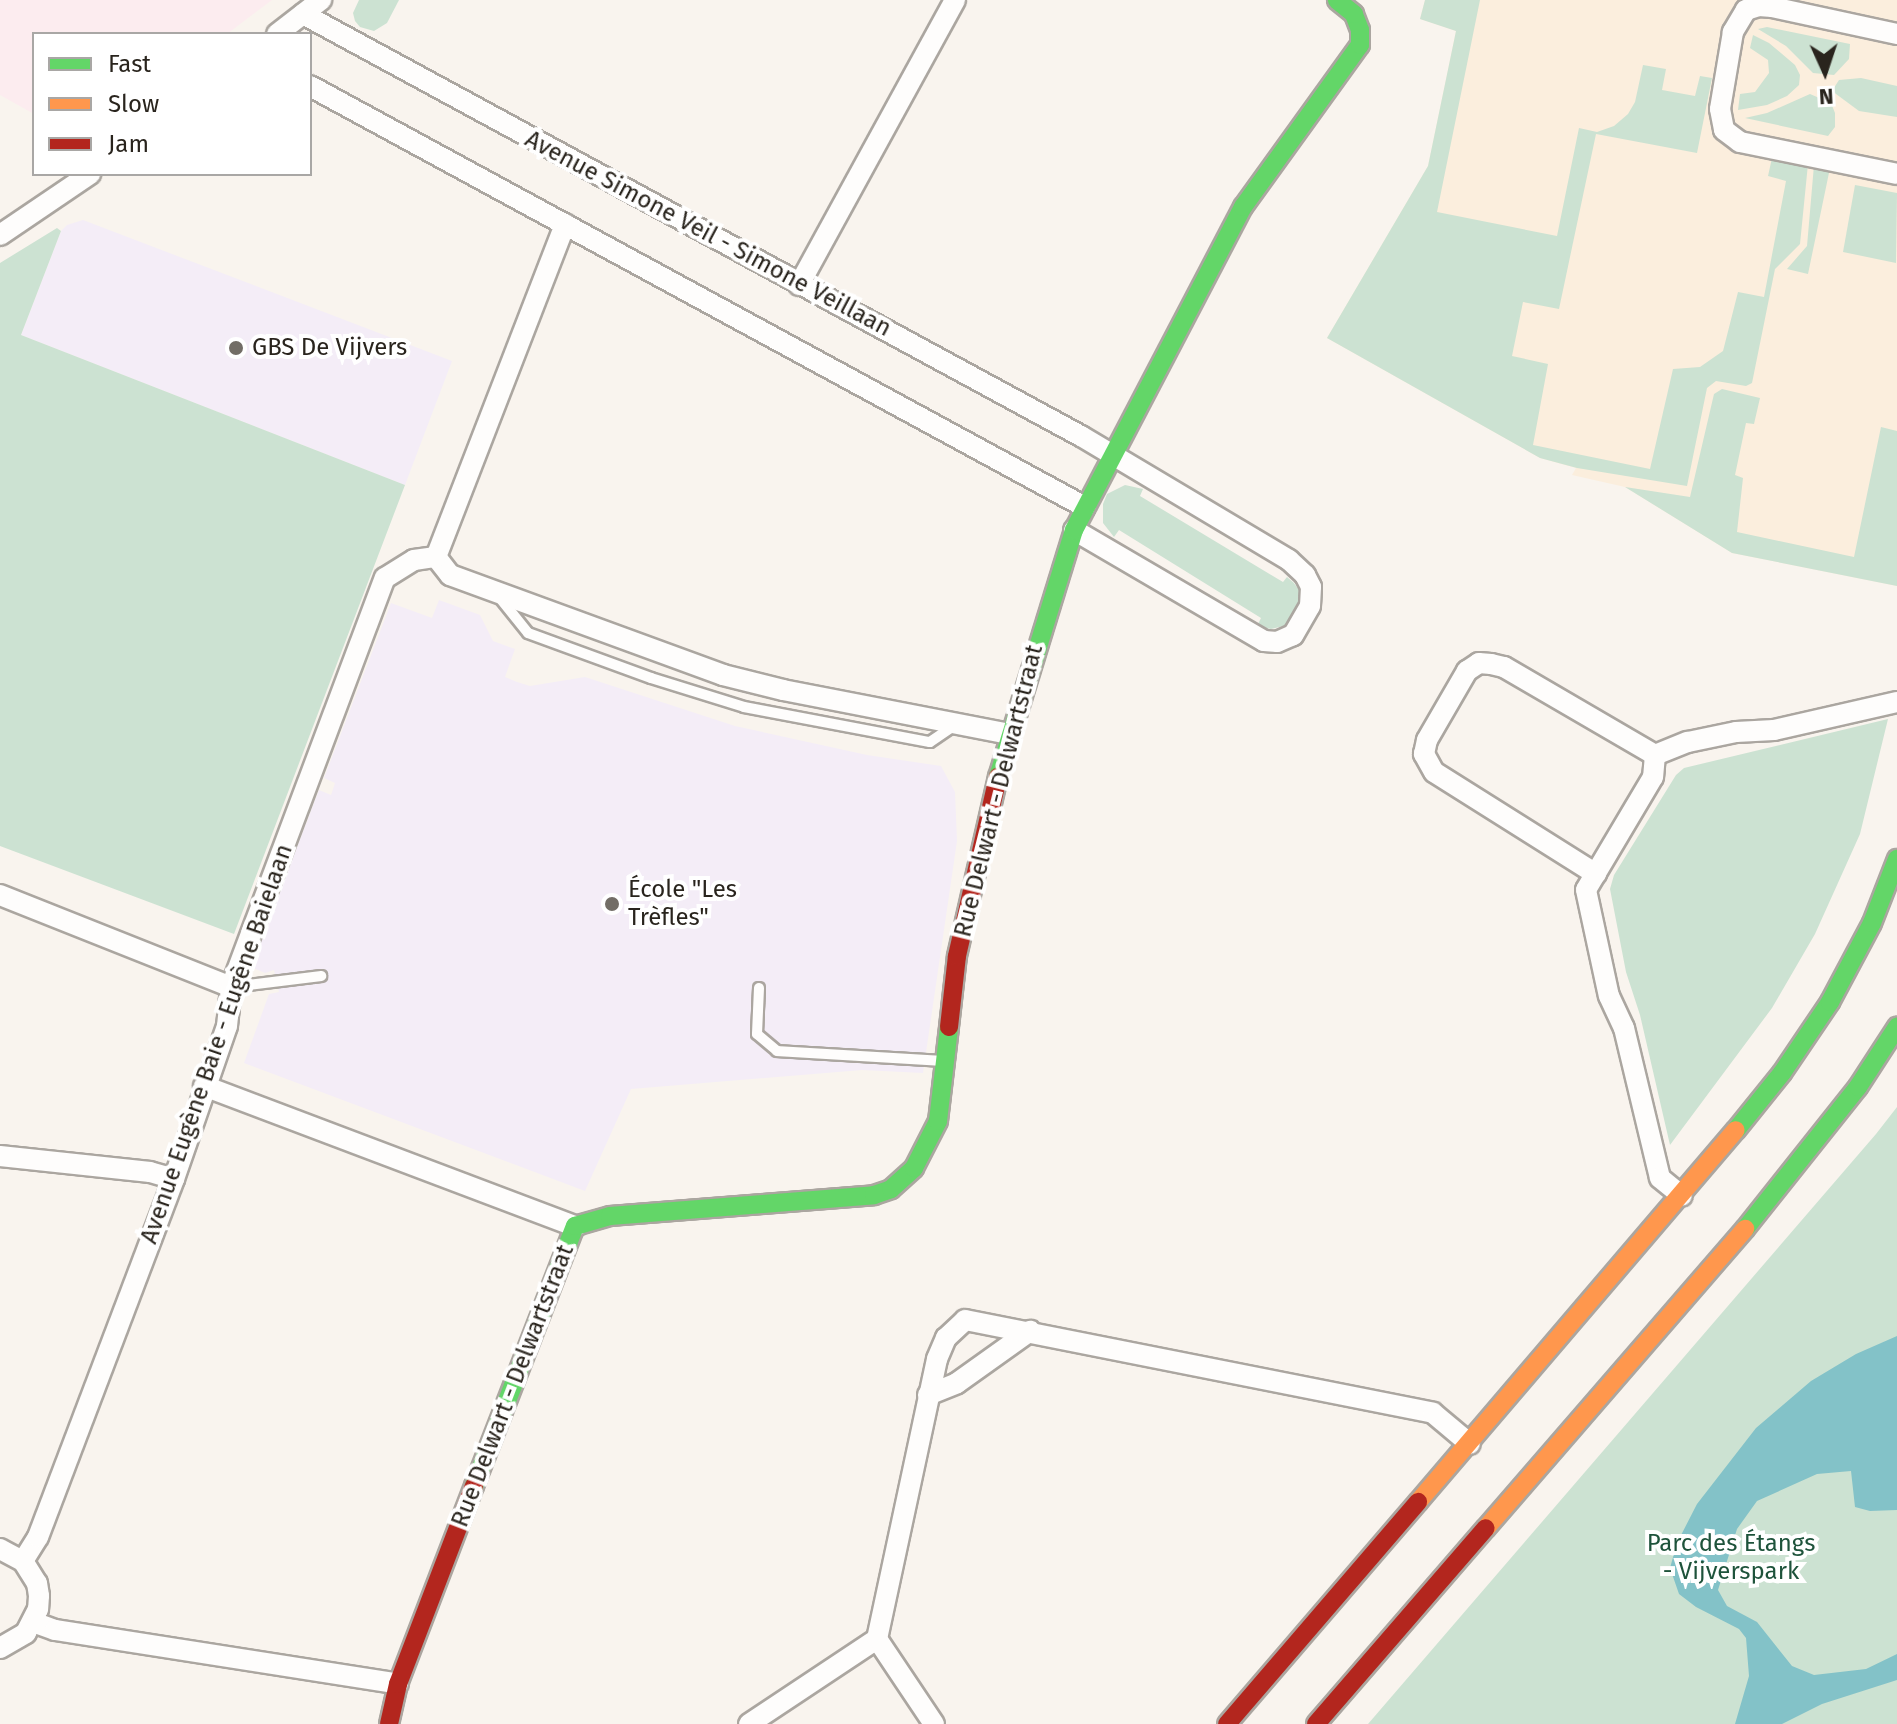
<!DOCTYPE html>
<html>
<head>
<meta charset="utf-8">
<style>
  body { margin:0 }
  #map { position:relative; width:1897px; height:1724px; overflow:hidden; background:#f9f4ee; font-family:"Fira Sans",sans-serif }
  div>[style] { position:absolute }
  .built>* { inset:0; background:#fbeedd }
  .industrial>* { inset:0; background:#fcecef }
  .education>* { inset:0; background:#f4edf7 }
  .green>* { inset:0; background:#cce2d2 }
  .water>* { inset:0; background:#83c2c8 }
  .roads { filter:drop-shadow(2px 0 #aba6a0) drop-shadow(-2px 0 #aba6a0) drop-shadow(0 2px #aba6a0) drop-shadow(0 -2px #aba6a0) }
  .lane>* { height:10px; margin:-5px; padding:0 5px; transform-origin:5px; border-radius:5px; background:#fefdfc }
  .street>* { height:20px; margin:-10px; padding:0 10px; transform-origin:10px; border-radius:10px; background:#fefdfc }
  .fast>* { height:18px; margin:-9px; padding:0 9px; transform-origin:9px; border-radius:9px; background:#63d668 }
  .slow>* { height:18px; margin:-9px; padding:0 9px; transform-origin:9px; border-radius:9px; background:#ff974d }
  .jam>* { height:18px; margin:-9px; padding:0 9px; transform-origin:9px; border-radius:9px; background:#b3261e }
  .dots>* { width:22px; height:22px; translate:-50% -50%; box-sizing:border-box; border:4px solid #fff; border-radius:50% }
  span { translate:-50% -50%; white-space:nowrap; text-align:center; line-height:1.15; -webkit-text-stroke:8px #fff; paint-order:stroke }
  .street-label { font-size:24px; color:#29241d }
  .poi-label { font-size:24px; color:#29241d }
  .left { translate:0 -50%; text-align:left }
  .park-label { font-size:24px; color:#1e533b }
  .legend { position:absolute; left:32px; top:32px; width:280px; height:144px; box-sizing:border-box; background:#fff; border:2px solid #a9a7a5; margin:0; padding:10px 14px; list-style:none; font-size:24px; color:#29241d }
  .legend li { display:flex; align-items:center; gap:16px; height:40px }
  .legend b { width:40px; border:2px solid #a9a7a5 }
  .north { position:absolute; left:1785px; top:32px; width:80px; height:80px; -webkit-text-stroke:6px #fff; paint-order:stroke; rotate:177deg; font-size:22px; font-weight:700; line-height:32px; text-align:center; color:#29241d }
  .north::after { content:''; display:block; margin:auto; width:28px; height:36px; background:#29241d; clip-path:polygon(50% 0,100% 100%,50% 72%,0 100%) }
</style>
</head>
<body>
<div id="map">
  <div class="built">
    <i style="clip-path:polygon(1425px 0,1897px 0,1897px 586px,1732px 553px,1625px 487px,1572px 475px,1576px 468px,1540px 458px,1327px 338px,1428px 166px,1456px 31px,1420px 19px)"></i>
  </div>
  <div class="industrial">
    <i style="clip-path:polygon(0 0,272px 0,227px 34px,34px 34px,34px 114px,0 95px)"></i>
  </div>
  <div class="education">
    <i style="clip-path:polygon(83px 220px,452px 361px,405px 485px,21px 335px,61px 231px,67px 225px)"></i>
    <i style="clip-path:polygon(439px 600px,480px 615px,493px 641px,515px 649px,505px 677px,517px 682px,530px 686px,585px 677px,735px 726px,867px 755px,941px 766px,955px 792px,957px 841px,923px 1073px,862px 1070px,631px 1089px,585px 1191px,244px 1063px,269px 994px,279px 992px,274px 970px,265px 973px,251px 967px,319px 790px,331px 795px,335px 783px,324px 778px,391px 603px,432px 618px)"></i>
  </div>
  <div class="green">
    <i style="clip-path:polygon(359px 0,399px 0,387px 23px,374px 31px,360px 27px,355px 21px,353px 13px)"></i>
    <i style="clip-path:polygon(1425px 0,1480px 0,1437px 212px,1557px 236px,1579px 128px,1597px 132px,1614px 126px,1628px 114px,1635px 102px,1643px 65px,1666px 69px,1662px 90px,1695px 96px,1700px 76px,1712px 78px,1697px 153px,1596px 134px,1559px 309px,1523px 302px,1512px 356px,1548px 364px,1533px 445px,1650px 469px,1673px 369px,1700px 367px,1723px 351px,1738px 292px,1764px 297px,1786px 181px,1768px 176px,1772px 158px,1808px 164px,1800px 244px,1775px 269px,1752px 383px,1746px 386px,1716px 381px,1707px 388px,1687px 486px,1577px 468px,1540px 458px,1327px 338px,1428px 166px,1456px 31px,1420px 19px)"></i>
    <i style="clip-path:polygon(1767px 27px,1850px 44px,1849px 59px,1834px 75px,1813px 73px,1786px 46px,1758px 29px)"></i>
    <i style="clip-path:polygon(1753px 35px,1769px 43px,1795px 65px,1800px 75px,1799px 85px,1787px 96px,1767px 105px,1738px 110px,1740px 94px,1755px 92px,1769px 73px,1768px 60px,1750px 48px)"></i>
    <i style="clip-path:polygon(1861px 78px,1897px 86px,1897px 117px,1859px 111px,1832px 91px,1839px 80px)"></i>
    <i style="clip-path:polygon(1810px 94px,1831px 103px,1835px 113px,1835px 127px,1828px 136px,1745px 118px,1767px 113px)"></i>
    <i style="clip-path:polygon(1814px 165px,1830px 168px,1808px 274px,1787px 269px,1807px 246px)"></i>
    <i style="clip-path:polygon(1855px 185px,1897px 193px,1896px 263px,1843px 252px)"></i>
    <i style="clip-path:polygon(57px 228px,61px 231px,21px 335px,405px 485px,234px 934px,0 846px,0 263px)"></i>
    <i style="clip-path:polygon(1722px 389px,1760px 398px,1754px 424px,1746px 423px,1735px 475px,1743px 478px,1737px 532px,1854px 557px,1881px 427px,1897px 431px,1897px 586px,1732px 553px,1625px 487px,1690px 497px,1714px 394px)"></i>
    <i style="clip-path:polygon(1125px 485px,1143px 489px,1140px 496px,1283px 582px,1287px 577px,1294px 583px,1299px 590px,1300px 607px,1288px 625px,1271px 629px,1257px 626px,1261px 618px,1119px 530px,1114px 537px,1103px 523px,1103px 504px,1107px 494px)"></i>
    <i style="clip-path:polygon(1888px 719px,1860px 834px,1815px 934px,1772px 1008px,1670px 1145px,1640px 1015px,1626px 972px,1610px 889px,1614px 875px,1676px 775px,1684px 768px)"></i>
    <i style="clip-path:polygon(1897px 1107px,1897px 1724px,1368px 1724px,1876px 1134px)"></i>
  </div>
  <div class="water">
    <i style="clip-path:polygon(1897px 1336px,1897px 1510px,1870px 1511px,1855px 1507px,1851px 1471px,1817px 1474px,1757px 1501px,1737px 1529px,1718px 1590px,1727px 1606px,1757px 1622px,1792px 1666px,1814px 1675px,1866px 1669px,1897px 1654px,1897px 1680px,1822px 1704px,1782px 1724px,1735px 1724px,1749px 1676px,1746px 1638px,1739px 1629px,1696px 1607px,1679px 1594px,1670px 1568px,1677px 1543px,1697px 1504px,1756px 1428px,1811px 1381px,1856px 1354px)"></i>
  </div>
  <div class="roads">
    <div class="lane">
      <i style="left:500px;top:598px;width:45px;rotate:51.3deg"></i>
      <i style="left:528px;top:633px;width:131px;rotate:20.1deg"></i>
      <i style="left:651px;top:678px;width:97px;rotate:17.3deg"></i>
      <i style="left:744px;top:707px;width:189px;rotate:10.7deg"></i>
      <i style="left:930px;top:742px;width:30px;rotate:-34deg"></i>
      <i style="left:232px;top:987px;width:90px;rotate:-7deg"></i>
      <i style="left:759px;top:988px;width:46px;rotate:92.5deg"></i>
      <i style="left:757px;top:1034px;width:26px;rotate:40deg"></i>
      <i style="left:777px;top:1051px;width:166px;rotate:3.4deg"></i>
    </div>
    <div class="street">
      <i style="left:303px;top:14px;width:885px;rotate:28.48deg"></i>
      <i style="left:1081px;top:436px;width:242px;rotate:30.8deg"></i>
      <i style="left:1289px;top:560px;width:22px;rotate:43deg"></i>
      <i style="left:1305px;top:575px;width:13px;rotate:63deg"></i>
      <i style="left:1311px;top:587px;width:19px;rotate:93deg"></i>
      <i style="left:1310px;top:606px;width:34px;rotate:120deg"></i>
      <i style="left:1293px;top:635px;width:17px;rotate:156deg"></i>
      <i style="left:1277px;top:642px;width:13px;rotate:-176deg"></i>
      <i style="left:1264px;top:641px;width:220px;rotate:-149.7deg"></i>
      <i style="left:277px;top:34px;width:56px;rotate:-37.7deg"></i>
      <i style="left:1897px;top:34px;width:128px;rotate:-167.8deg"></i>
      <i style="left:1772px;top:7px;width:13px;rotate:-176deg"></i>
      <i style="left:1759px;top:6px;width:14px;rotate:163deg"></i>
      <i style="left:1746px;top:10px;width:26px;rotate:121deg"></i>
      <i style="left:1733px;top:32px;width:78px;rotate:99.6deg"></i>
      <i style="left:1720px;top:109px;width:21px;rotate:79deg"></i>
      <i style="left:1724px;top:130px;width:20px;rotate:37deg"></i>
      <i style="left:1740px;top:142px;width:160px;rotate:11.5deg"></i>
      <i style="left:310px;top:86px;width:882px;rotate:28.51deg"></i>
      <i style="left:0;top:235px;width:109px;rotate:-34.1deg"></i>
      <i style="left:799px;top:285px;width:325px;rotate:-61.3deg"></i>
      <i style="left:436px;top:557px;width:23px;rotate:52deg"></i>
      <i style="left:450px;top:575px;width:291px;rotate:20.1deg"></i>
      <i style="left:723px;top:675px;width:62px;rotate:14deg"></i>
      <i style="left:783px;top:690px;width:230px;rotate:11deg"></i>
      <i style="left:436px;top:557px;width:357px;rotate:-68.8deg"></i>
      <i style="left:1655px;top:755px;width:22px;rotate:95deg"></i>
      <i style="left:1653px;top:777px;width:131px;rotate:120.7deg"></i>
      <i style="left:1586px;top:890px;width:108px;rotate:77.8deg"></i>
      <i style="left:1609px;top:996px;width:35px;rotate:65deg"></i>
      <i style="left:1624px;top:1028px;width:154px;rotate:76.5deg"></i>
      <i style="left:1660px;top:1178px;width:28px;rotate:39deg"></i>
      <i style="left:1655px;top:755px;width:35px;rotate:-22deg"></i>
      <i style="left:1688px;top:742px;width:49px;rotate:-11.8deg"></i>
      <i style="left:1736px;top:732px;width:38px;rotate:-3deg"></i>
      <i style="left:1774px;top:730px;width:126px;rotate:-12.8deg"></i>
      <i style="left:1596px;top:874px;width:191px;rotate:-147.8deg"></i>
      <i style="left:1434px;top:772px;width:21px;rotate:-119deg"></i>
      <i style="left:1424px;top:754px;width:14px;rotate:-78deg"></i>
      <i style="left:1427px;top:740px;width:80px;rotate:-59.9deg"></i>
      <i style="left:1467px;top:671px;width:14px;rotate:-34deg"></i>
      <i style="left:1479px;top:663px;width:12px;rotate:5deg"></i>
      <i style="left:1491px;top:664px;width:13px;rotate:13deg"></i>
      <i style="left:1504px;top:667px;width:175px;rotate:30.2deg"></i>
      <i style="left:0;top:895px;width:249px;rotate:21.7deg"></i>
      <i style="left:204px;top:1086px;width:397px;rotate:20.7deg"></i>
      <i style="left:0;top:1156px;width:151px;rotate:6.1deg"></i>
      <i style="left:150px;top:1172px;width:25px;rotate:16deg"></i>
      <i style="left:928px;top:1395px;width:31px;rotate:-22deg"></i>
      <i style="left:957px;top:1383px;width:90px;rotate:-35.5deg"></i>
      <i style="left:0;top:1549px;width:26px;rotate:28deg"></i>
      <i style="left:23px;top:1561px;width:26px;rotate:58deg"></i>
      <i style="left:37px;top:1583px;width:13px;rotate:81deg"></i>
      <i style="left:39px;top:1596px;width:13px;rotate:94deg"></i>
      <i style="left:38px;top:1609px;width:27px;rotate:117deg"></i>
      <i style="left:26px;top:1633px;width:30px;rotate:150deg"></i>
      <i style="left:23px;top:1561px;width:28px;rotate:-58deg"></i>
      <i style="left:38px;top:1537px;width:383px;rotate:-69.2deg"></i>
      <i style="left:174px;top:1179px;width:162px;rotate:-70.9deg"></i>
      <i style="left:227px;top:1026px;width:39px;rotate:-84deg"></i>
      <i style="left:231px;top:987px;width:437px;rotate:-69.4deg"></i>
      <i style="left:385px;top:578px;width:34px;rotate:-32deg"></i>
      <i style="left:414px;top:560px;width:22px;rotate:-8deg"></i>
      <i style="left:33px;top:1622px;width:23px;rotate:20deg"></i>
      <i style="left:55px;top:1630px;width:347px;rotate:8.9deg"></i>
      <i style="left:749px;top:1724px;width:154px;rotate:-33.6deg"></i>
      <i style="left:934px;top:1724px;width:102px;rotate:-123.8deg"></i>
      <i style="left:877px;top:1639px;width:286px;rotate:-77.9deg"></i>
      <i style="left:937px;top:1359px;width:23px;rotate:-67deg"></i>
      <i style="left:946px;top:1338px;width:26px;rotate:-43deg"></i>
      <i style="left:965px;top:1320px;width:477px;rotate:11.2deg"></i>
      <i style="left:1433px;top:1413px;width:48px;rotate:40deg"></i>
    </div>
    <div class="fast">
      <i style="left:998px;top:777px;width:258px;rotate:-72.9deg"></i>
      <i style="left:1074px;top:530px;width:365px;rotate:-62.4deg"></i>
      <i style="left:1243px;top:207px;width:200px;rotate:-54.2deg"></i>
      <i style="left:1360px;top:45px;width:15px;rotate:-90deg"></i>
      <i style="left:1360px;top:30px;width:17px;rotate:-111deg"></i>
      <i style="left:1354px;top:14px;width:22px;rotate:-141deg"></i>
      <i style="left:1736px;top:1130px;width:73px;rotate:-51.1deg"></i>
      <i style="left:1782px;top:1073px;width:86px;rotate:-55.9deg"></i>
      <i style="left:1830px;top:1002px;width:89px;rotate:-62deg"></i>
      <i style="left:1872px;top:923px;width:69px;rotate:-68.7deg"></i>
      <i style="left:1745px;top:1229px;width:181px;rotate:-51.5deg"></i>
      <i style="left:1858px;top:1087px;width:72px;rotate:-57deg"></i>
      <i style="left:474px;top:1486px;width:279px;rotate:-68.8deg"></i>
      <i style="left:575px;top:1226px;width:36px;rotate:-16deg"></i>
      <i style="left:610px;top:1216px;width:265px;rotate:-4.5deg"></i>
      <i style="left:874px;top:1195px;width:18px;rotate:-19deg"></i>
      <i style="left:891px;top:1189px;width:31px;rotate:-42deg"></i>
      <i style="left:914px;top:1168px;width:53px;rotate:-62.9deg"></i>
      <i style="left:938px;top:1121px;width:95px;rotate:-83.3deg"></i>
    </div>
    <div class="slow">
      <i style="left:1418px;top:1502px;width:489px;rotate:-49.5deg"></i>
      <i style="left:1486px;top:1528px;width:396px;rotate:-49.1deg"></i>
    </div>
    <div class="jam">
      <i style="left:949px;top:1027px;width:71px;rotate:-83.6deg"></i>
      <i style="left:957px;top:956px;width:184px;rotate:-77.1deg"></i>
      <i style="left:389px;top:1724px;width:41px;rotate:-77.3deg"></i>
      <i style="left:398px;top:1684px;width:212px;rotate:-69deg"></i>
      <i style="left:1227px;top:1724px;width:293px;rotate:-49.3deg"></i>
      <i style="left:1316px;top:1724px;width:259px;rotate:-49.1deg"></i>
    </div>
  </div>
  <div class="dots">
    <i style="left:236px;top:348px;background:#726d66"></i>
    <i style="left:612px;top:904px;background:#726d66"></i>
  </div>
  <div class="street-label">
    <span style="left:708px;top:234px;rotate:28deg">Avenue Simone Veil - Simone Veillaan</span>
    <span style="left:999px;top:791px;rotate:-76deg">Rue Delwart - Delwartstraat</span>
    <span style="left:217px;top:1044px;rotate:-71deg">Avenue Eugène Baie - Eugène Baielaan</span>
    <span style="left:513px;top:1386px;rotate:-69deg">Rue Delwart - Delwartstraat</span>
  </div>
  <div class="poi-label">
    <span class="left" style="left:252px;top:348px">GBS De Vijvers</span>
    <span class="left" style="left:628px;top:904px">École "Les<br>Trèfles"</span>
  </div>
  <div class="park-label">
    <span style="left:1731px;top:1558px">Parc des Étangs<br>- Vijverspark</span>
  </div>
  <ul class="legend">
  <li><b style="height:10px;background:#63d668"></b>Fast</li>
  <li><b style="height:10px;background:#ff974d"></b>Slow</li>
  <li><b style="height:10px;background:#b3261e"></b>Jam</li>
  </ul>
  <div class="north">N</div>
</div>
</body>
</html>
